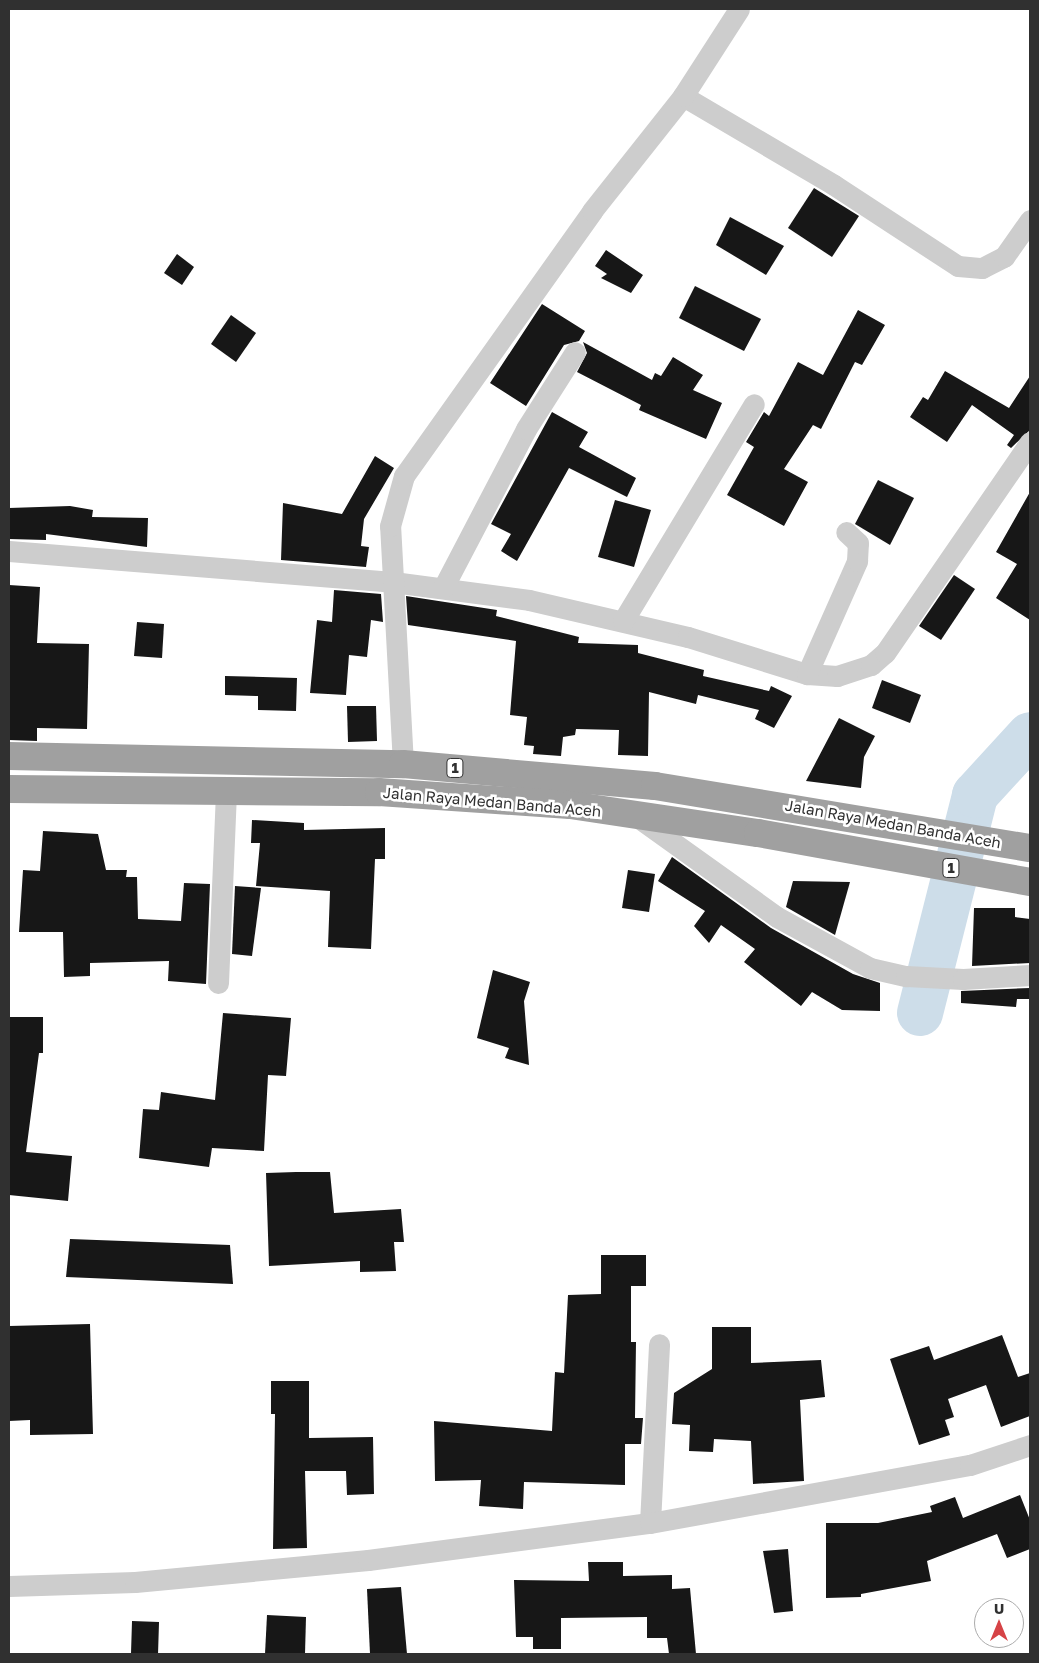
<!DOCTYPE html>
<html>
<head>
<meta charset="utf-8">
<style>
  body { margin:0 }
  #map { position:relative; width:1039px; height:1663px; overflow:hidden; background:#fff; font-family:"Golos Text",sans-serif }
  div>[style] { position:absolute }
  .river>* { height:46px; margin:-23px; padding:0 23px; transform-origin:23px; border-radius:23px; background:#cddde9 }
  .building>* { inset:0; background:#171717 }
  .minor>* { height:21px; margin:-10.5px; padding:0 10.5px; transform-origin:10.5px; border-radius:10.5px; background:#cdcdcd }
  .trunk>* { height:28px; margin:-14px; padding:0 14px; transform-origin:14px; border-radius:14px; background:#a0a0a0 }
  span { translate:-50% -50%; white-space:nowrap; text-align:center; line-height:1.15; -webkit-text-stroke:5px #fff; paint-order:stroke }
  .shield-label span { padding:1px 4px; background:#fff; border:1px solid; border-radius:4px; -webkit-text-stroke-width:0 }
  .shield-label { font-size:14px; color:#303030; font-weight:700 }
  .street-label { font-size:15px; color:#303030 }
  .frame { position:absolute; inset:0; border:10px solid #303030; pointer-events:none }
  .north { position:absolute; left:974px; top:1598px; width:50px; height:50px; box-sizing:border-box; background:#fff; border:1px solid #acacac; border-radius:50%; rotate:0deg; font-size:14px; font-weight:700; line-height:20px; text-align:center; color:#303030 }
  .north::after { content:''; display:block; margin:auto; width:18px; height:22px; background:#d64346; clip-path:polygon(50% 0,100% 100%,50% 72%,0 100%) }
</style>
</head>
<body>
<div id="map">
  <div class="river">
    <i style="left:920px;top:1013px;width:225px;rotate:-75.8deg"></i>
    <i style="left:975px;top:795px;width:81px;rotate:-47.5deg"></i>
  </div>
  <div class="building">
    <i style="clip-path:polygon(814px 188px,859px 216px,832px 257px,788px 228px)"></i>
    <i style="clip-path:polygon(730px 217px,784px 246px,766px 275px,716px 245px)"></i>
    <i style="clip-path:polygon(606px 250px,643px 275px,631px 293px,601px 278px,607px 274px,595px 266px)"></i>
    <i style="clip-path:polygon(177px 254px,194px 267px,182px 285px,164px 273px)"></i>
    <i style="clip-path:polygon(695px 286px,761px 319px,744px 351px,679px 318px)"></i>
    <i style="clip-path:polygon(542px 304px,585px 331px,579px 341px,564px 345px,526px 406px,490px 383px)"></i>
    <i style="clip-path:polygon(858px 310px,885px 325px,862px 365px,855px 362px,821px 429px,813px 425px,784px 469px,808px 482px,784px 526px,727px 495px,754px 447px,746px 442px,764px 412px,769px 416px,798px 362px,823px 375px)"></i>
    <i style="clip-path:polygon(231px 315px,256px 333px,236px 362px,211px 344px)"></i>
    <i style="clip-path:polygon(583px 342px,652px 380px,655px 373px,661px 376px,673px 357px,703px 375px,693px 390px,722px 403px,706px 439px,639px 410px,641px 405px,577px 372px,587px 353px)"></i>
    <i style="clip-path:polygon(945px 371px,1009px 408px,1030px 376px,1030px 430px,1011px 448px,1007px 445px,1014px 435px,972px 405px,947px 442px,910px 417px,923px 397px,928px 400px)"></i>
    <i style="clip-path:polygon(552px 412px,588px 432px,579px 447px,636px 478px,627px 497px,569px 468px,517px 561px,501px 551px,511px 534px,491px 524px)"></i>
    <i style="clip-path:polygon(375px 456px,394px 468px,364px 519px,361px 546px,369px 547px,366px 567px,281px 560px,283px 503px,342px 514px)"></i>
    <i style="clip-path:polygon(878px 480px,914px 498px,890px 545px,855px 524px)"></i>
    <i style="clip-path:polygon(1030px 492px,1030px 620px,996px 598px,1017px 564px,996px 552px)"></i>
    <i style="clip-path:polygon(615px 500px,651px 510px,634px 567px,598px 557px)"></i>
    <i style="clip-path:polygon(70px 506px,93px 510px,92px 517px,148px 518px,147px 547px,46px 534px,46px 540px,9px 539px,9px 508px)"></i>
    <i style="clip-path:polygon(954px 575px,975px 589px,941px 640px,919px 626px)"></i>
    <i style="clip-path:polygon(9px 585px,40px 587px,37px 643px,89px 644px,87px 729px,37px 728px,37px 741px,9px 740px)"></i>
    <i style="clip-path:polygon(334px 590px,381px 594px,383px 622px,371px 620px,367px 657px,349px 655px,346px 695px,310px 693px,317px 620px,332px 622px)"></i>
    <i style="clip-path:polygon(406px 596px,497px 610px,496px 616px,579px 637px,578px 643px,638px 645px,638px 653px,704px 670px,703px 676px,769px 691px,771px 686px,792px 696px,774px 728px,755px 719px,759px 710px,698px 695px,696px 704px,649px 692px,648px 756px,618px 755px,619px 730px,576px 729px,575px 735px,563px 737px,561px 756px,533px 754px,534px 746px,524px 745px,527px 717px,510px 715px,516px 641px,408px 625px)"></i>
    <i style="clip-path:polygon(137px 622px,164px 624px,162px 658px,134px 656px)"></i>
    <i style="clip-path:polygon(225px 676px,297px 678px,296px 711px,258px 710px,258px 696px,225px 695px)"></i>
    <i style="clip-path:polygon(882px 680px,921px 695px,910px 723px,872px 708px)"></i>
    <i style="clip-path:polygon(347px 706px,376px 706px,377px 741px,348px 742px)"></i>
    <i style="clip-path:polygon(839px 718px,875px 736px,864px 757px,861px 788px,806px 781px)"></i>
    <i style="clip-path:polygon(252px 820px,304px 823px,304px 830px,385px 828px,385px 859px,375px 859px,371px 949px,328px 947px,330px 891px,256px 886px,260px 843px,251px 843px)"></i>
    <i style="clip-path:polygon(43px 831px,98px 834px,106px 870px,127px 870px,126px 877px,137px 877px,138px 919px,181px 921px,184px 883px,210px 884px,206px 984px,168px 981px,169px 961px,90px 963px,90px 976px,64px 977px,63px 932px,19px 932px,23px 870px,40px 871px)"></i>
    <i style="clip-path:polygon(672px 857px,771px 928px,853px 974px,880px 983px,880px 1011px,842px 1010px,812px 992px,801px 1006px,744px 962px,755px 949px,721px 925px,709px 943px,694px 926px,705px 911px,658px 881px)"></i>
    <i style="clip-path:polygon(628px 870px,655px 874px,649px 912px,622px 908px)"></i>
    <i style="clip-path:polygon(793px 881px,850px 882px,835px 935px,786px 907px)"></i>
    <i style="clip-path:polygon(235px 886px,261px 888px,252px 956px,232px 954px)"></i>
    <i style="clip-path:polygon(974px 908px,1015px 908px,1015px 917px,1030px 919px,1030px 963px,972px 966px)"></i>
    <i style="clip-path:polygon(493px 970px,530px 982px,520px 1014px,524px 1001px,529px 1065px,505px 1058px,509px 1048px,477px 1038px)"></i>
    <i style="clip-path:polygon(1030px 988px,1030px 999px,1017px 999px,1016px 1007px,961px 1003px,961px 991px)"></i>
    <i style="clip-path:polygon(223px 1013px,291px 1018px,286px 1076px,268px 1075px,264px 1151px,212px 1148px,209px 1167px,139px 1158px,143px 1109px,159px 1110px,161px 1092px,215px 1100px)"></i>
    <i style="clip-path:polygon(9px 1017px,43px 1017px,43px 1053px,39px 1053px,26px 1152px,72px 1156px,68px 1201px,9px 1195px)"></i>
    <i style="clip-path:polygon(296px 1172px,330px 1172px,334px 1213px,401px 1209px,404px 1242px,394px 1242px,396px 1271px,360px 1272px,360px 1261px,269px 1266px,266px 1173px)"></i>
    <i style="clip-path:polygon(70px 1239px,230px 1245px,233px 1284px,66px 1277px)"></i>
    <i style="clip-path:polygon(601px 1255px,646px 1255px,646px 1286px,631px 1286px,631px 1342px,636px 1342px,635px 1418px,643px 1418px,641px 1444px,625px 1444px,625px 1485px,524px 1482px,523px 1509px,479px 1506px,481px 1480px,435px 1481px,434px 1421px,552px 1431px,555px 1372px,564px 1373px,568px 1295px,601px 1294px)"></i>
    <i style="clip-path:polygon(90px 1324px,93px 1434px,30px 1435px,30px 1420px,9px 1421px,9px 1326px)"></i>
    <i style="clip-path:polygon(712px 1327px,751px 1327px,751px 1363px,821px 1360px,825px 1397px,800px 1400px,804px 1481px,753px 1484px,751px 1441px,714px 1439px,713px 1452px,689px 1451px,690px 1425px,672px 1424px,674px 1393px,712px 1369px)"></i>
    <i style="clip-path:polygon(1002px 1335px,1018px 1377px,1030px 1373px,1030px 1416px,1001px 1427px,986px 1385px,948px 1399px,954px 1417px,945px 1420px,950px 1435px,919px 1445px,890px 1359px,929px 1346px,934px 1360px)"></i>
    <i style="clip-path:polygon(271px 1381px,309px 1381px,309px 1438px,373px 1437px,374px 1494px,347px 1495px,346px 1471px,305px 1471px,307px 1548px,273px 1549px,275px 1414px,271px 1414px)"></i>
    <i style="clip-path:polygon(1020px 1495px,1030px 1520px,1030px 1549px,1007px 1558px,997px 1534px,927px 1561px,931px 1581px,861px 1594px,861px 1597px,826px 1598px,826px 1523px,878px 1523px,932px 1512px,930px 1506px,955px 1497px,963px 1518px)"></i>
    <i style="clip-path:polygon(788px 1549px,793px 1611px,774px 1613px,763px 1551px)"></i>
    <i style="clip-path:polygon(588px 1562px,623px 1562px,623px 1576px,672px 1575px,672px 1589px,690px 1588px,696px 1654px,669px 1654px,667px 1638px,647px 1638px,647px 1617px,561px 1618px,561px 1649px,533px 1649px,533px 1637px,516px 1637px,514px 1580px,589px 1581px)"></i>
    <i style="clip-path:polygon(401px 1587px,407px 1654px,370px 1654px,367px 1589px)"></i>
    <i style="clip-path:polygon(267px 1615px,306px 1617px,305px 1654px,265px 1654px)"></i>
    <i style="clip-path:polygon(132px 1621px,159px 1622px,158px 1654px,131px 1654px)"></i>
  </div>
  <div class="minor">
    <i style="left:683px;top:96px;width:175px;rotate:30.5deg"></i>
    <i style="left:834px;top:185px;width:148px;rotate:33.2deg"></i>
    <i style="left:958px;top:266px;width:24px;rotate:5deg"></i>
    <i style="left:982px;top:268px;width:25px;rotate:-27deg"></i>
    <i style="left:1004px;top:257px;width:45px;rotate:-54.9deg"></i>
    <i style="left:9px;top:551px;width:385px;rotate:4.6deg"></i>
    <i style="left:393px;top:582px;width:137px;rotate:7.5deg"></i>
    <i style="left:529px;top:600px;width:163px;rotate:13.1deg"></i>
    <i style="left:688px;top:637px;width:125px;rotate:17.3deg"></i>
    <i style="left:807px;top:674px;width:30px;rotate:4deg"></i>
    <i style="left:837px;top:676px;width:36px;rotate:-18deg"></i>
    <i style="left:871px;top:665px;width:18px;rotate:-41deg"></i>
    <i style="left:885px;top:653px;width:256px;rotate:-55.5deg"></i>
    <i style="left:443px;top:588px;width:179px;rotate:-62.4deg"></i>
    <i style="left:526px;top:429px;width:91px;rotate:-57.5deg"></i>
    <i style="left:623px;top:621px;width:253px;rotate:-58.9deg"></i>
    <i style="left:807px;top:674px;width:124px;rotate:-66.1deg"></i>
    <i style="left:857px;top:561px;width:18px;rotate:-87deg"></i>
    <i style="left:858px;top:543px;width:16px;rotate:-137deg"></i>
    <i style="left:403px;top:764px;width:238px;rotate:-93.1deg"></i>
    <i style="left:390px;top:526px;width:52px;rotate:-74.4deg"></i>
    <i style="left:404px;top:476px;width:325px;rotate:-54.6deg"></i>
    <i style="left:592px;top:211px;width:147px;rotate:-51.6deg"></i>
    <i style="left:683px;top:96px;width:103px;rotate:-57.2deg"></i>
    <i style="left:636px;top:816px;width:173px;rotate:35.6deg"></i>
    <i style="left:777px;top:917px;width:106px;rotate:28.7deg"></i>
    <i style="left:870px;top:968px;width:37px;rotate:13deg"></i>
    <i style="left:906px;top:976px;width:57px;rotate:3deg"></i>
    <i style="left:963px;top:979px;width:67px;rotate:-3.4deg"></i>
    <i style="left:218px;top:983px;width:189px;rotate:-87.6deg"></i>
    <i style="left:650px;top:1523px;width:179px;rotate:-87.1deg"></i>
    <i style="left:9px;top:1586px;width:126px;rotate:-1.8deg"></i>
    <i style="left:135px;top:1582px;width:234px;rotate:-5.4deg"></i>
    <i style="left:368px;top:1560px;width:284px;rotate:-7.5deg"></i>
    <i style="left:650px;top:1523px;width:325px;rotate:-10.3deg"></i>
    <i style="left:970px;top:1465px;width:63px;rotate:-18.4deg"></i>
  </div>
  <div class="trunk">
    <i style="left:9px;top:756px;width:394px;rotate:1.2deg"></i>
    <i style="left:403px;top:764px;width:253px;rotate:5deg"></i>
    <i style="left:655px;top:786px;width:380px;rotate:9.4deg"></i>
    <i style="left:9px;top:789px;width:370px;rotate:0.5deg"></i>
    <i style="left:379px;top:792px;width:191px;rotate:3.9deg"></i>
    <i style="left:570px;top:805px;width:190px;rotate:8.5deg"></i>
    <i style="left:758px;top:833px;width:276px;rotate:10.2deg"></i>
  </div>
  <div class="shield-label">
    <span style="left:455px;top:768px">1</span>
    <span style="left:951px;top:868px">1</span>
  </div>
  <div class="street-label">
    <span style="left:492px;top:802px;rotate:5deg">Jalan Raya Medan Banda Aceh</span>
    <span style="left:893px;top:824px;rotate:10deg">Jalan Raya Medan Banda Aceh</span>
  </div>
  <div class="frame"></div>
  <div class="north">U</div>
</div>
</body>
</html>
